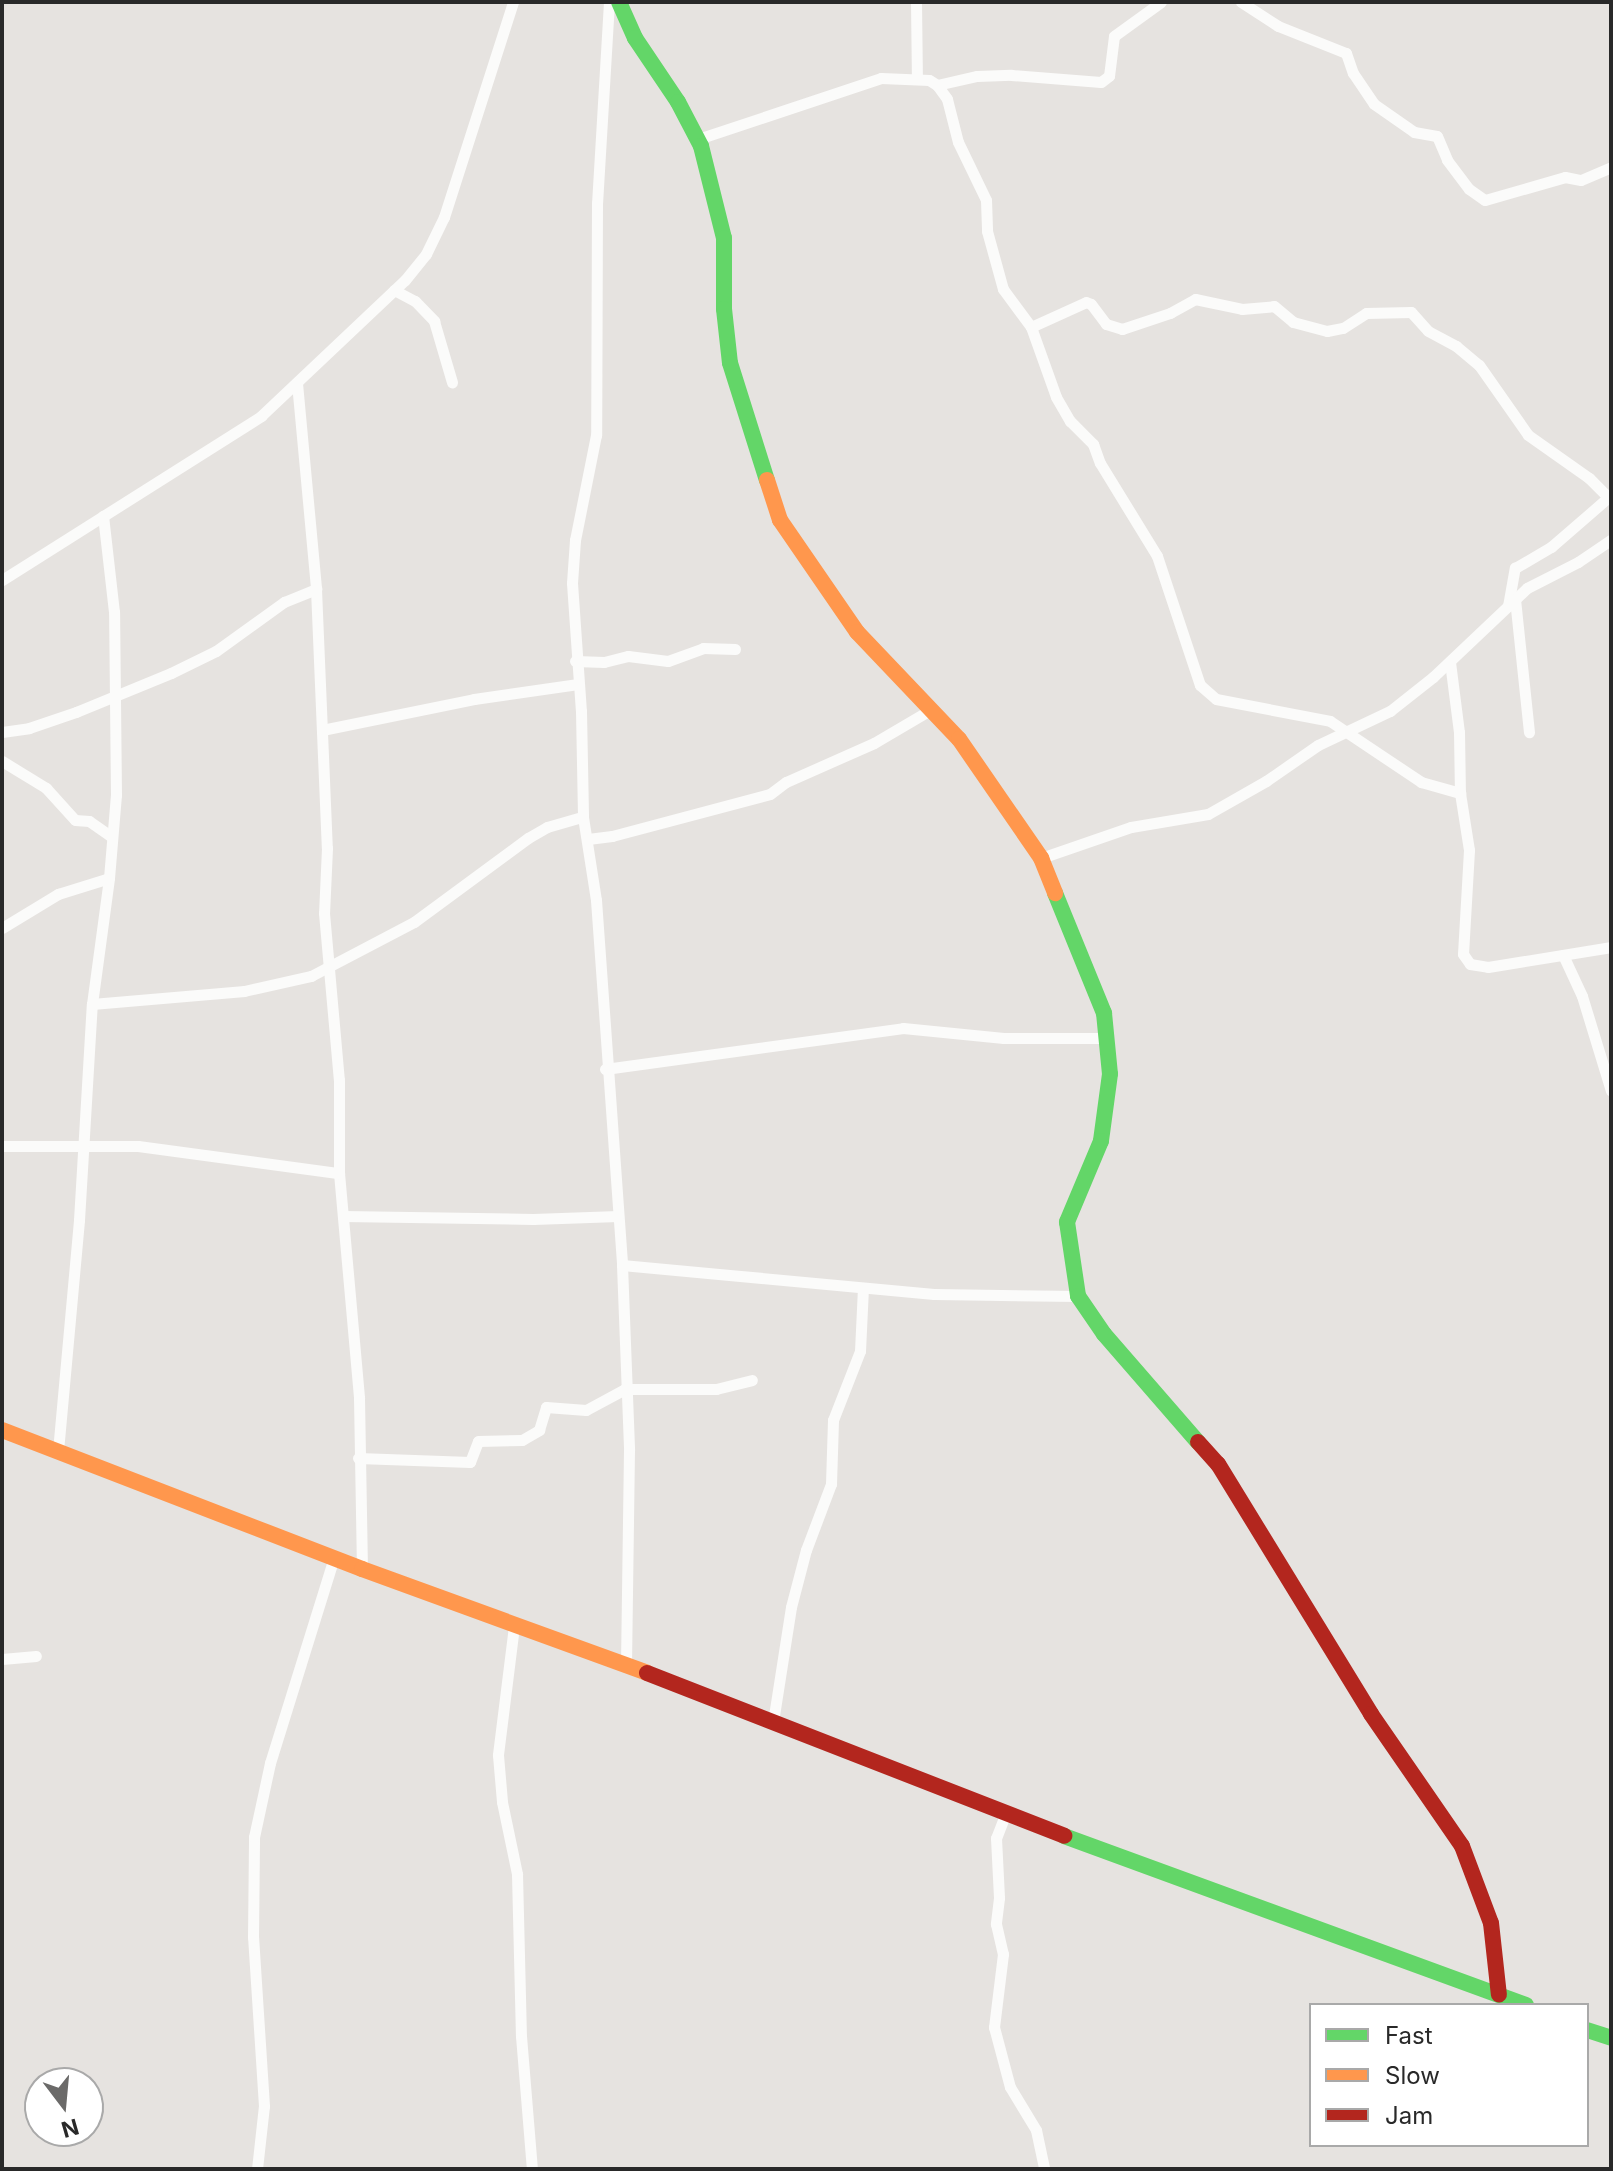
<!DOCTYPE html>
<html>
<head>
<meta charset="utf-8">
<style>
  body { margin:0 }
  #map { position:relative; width:1613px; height:2171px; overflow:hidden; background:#e6e3e0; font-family:Inter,sans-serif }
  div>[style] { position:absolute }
  .street>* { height:11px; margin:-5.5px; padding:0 5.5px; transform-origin:5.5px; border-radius:5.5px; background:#fbfbfa }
  .fast>* { height:16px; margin:-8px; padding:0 8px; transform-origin:8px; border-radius:8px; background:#63d668 }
  .slow>* { height:16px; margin:-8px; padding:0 8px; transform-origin:8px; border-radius:8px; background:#ff974d }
  .jam>* { height:16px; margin:-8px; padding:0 8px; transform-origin:8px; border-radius:8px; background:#b3261e }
  span { translate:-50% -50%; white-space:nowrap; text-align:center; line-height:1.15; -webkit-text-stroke:6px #fff; paint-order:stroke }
  .frame { position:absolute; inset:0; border:4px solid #292929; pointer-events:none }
  .legend { position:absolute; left:1309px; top:2003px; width:280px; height:144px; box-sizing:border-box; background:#fff; border:2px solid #a9a9a9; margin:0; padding:10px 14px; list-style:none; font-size:24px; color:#292929 }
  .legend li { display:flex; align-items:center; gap:16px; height:40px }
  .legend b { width:40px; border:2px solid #a9a9a9 }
  .north { position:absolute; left:24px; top:2067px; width:80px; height:80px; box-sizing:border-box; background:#fff; border:2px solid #a9a9a9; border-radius:50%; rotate:164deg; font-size:22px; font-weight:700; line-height:32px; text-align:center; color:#292929 }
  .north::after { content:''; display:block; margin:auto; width:28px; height:36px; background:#6b6a69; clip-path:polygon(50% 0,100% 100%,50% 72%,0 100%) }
</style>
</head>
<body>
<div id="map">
  <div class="street">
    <i style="left:609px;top:2px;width:201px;rotate:93.4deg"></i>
    <i style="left:597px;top:203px;width:232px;rotate:90.2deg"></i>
    <i style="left:596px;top:435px;width:107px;rotate:101.3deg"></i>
    <i style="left:575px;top:540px;width:43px;rotate:94deg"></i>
    <i style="left:572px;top:583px;width:128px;rotate:86deg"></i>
    <i style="left:581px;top:711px;width:106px;rotate:88.9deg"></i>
    <i style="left:583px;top:817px;width:84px;rotate:81.1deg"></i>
    <i style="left:596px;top:900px;width:366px;rotate:85.9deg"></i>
    <i style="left:622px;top:1265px;width:185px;rotate:87.8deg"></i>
    <i style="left:629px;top:1450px;width:216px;rotate:90.8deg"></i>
    <i style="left:916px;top:2px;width:77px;rotate:89.3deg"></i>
    <i style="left:1241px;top:2px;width:44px;rotate:33deg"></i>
    <i style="left:1278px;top:26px;width:73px;rotate:21.7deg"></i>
    <i style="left:1346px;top:53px;width:21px;rotate:71deg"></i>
    <i style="left:1353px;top:73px;width:37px;rotate:56deg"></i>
    <i style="left:1374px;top:104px;width:49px;rotate:35deg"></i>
    <i style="left:1414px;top:132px;width:23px;rotate:10deg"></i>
    <i style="left:1437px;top:136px;width:26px;rotate:67deg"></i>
    <i style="left:1447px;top:160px;width:36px;rotate:53deg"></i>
    <i style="left:1469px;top:189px;width:19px;rotate:35deg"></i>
    <i style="left:1485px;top:200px;width:83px;rotate:-16deg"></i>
    <i style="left:1565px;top:177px;width:16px;rotate:11deg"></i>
    <i style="left:1581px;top:180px;width:33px;rotate:-23deg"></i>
    <i style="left:937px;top:85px;width:41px;rotate:-12.7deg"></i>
    <i style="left:977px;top:76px;width:34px;rotate:-2deg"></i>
    <i style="left:1011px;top:75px;width:90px;rotate:4.4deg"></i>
    <i style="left:1101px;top:82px;width:10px;rotate:-37deg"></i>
    <i style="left:1109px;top:76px;width:40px;rotate:-82.9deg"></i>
    <i style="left:1114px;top:36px;width:58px;rotate:-35.9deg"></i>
    <i style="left:698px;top:139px;width:193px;rotate:-18.4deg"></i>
    <i style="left:881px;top:78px;width:48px;rotate:2.4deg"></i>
    <i style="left:929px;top:80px;width:9px;rotate:32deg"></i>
    <i style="left:937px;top:85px;width:17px;rotate:54deg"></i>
    <i style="left:947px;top:99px;width:44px;rotate:75.7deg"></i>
    <i style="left:958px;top:142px;width:64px;rotate:64.2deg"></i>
    <i style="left:986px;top:200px;width:31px;rotate:88deg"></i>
    <i style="left:987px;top:231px;width:60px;rotate:74.6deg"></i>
    <i style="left:1003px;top:289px;width:47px;rotate:53.6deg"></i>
    <i style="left:1031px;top:327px;width:74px;rotate:70.3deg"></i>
    <i style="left:1056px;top:397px;width:28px;rotate:60deg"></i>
    <i style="left:1070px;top:421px;width:33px;rotate:45deg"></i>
    <i style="left:1093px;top:444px;width:20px;rotate:70deg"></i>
    <i style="left:1100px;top:463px;width:109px;rotate:58.5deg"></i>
    <i style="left:1157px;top:556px;width:136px;rotate:71.6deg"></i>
    <i style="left:1200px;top:685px;width:21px;rotate:41deg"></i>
    <i style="left:1216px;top:699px;width:116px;rotate:10.9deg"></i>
    <i style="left:1330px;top:721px;width:110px;rotate:33.8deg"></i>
    <i style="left:1421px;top:782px;width:41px;rotate:15.8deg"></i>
    <i style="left:394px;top:290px;width:24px;rotate:28deg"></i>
    <i style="left:415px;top:301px;width:28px;rotate:46deg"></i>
    <i style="left:434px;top:321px;width:64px;rotate:73.6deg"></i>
    <i style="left:1031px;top:327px;width:60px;rotate:-24.4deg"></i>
    <i style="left:1086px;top:302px;width:5px;rotate:22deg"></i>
    <i style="left:1091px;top:304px;width:25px;rotate:53deg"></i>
    <i style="left:1106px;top:324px;width:17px;rotate:17deg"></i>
    <i style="left:1122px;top:329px;width:51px;rotate:-18.4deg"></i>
    <i style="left:1170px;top:313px;width:29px;rotate:-29deg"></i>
    <i style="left:1195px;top:299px;width:48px;rotate:12deg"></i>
    <i style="left:1242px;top:309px;width:32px;rotate:-5deg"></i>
    <i style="left:1274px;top:306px;width:25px;rotate:40deg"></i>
    <i style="left:1293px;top:322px;width:35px;rotate:15deg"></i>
    <i style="left:1327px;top:331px;width:16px;rotate:-11deg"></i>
    <i style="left:1343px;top:328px;width:27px;rotate:-33deg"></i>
    <i style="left:1366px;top:313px;width:45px;rotate:-1.3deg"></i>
    <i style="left:1411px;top:312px;width:25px;rotate:48deg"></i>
    <i style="left:1428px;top:331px;width:32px;rotate:28deg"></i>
    <i style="left:1456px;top:346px;width:30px;rotate:40deg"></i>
    <i style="left:1479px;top:365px;width:85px;rotate:55deg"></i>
    <i style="left:1528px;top:435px;width:75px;rotate:35.2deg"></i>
    <i style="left:1589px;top:478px;width:27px;rotate:45deg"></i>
    <i style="left:297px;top:383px;width:207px;rotate:84.7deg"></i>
    <i style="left:316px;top:589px;width:259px;rotate:87.6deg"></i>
    <i style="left:327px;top:848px;width:65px;rotate:92.6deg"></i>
    <i style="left:324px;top:913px;width:168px;rotate:84.9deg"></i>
    <i style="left:339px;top:1080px;width:93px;rotate:90deg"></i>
    <i style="left:339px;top:1173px;width:226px;rotate:84.9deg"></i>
    <i style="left:359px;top:1398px;width:171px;rotate:89deg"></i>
    <i style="left:2px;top:580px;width:307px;rotate:-32.3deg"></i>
    <i style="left:261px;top:416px;width:198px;rotate:-43.4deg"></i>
    <i style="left:405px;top:280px;width:33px;rotate:-51deg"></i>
    <i style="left:426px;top:254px;width:41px;rotate:-64.1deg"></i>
    <i style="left:444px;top:217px;width:226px;rotate:-72.2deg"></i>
    <i style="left:1515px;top:599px;width:134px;rotate:84deg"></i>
    <i style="left:1508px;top:606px;width:39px;rotate:-80deg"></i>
    <i style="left:1515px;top:568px;width:42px;rotate:-30.3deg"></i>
    <i style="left:1551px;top:547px;width:79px;rotate:-40.9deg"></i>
    <i style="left:575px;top:661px;width:29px;rotate:2deg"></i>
    <i style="left:604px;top:662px;width:25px;rotate:-14deg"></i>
    <i style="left:628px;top:656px;width:40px;rotate:7.1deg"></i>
    <i style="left:668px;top:661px;width:37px;rotate:-20deg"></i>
    <i style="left:703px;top:648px;width:32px;rotate:2deg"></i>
    <i style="left:1450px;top:662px;width:71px;rotate:82.7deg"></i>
    <i style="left:1459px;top:732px;width:61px;rotate:89.1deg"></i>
    <i style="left:1460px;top:793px;width:58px;rotate:81deg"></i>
    <i style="left:1469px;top:850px;width:104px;rotate:93.3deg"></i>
    <i style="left:1463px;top:954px;width:12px;rotate:55deg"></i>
    <i style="left:1470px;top:964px;width:18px;rotate:9deg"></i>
    <i style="left:1488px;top:967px;width:125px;rotate:-9.2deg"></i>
    <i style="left:322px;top:730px;width:155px;rotate:-11.5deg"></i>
    <i style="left:474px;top:699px;width:105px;rotate:-8.2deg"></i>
    <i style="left:2px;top:732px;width:27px;rotate:-8deg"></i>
    <i style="left:29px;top:728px;width:50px;rotate:-18.8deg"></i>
    <i style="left:76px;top:712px;width:103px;rotate:-22.3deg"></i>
    <i style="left:171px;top:673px;width:50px;rotate:-26.1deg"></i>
    <i style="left:216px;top:651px;width:84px;rotate:-35.8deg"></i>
    <i style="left:284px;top:602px;width:35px;rotate:-22deg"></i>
    <i style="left:2px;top:761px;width:52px;rotate:31.5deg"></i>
    <i style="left:46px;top:788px;width:43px;rotate:47.8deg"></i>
    <i style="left:75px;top:820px;width:14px;rotate:4deg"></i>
    <i style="left:89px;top:821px;width:28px;rotate:35deg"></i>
    <i style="left:588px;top:839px;width:24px;rotate:-7deg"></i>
    <i style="left:612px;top:836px;width:163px;rotate:-14.9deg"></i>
    <i style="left:770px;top:794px;width:20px;rotate:-37deg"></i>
    <i style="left:786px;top:782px;width:96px;rotate:-23.9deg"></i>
    <i style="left:874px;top:743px;width:67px;rotate:-30.4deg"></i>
    <i style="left:1041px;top:858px;width:95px;rotate:-19deg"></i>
    <i style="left:1131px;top:827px;width:78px;rotate:-9.6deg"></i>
    <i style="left:1208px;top:814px;width:67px;rotate:-29.6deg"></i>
    <i style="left:1266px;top:781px;width:63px;rotate:-34.7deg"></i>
    <i style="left:1318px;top:745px;width:80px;rotate:-25.3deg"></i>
    <i style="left:1390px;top:711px;width:55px;rotate:-38.3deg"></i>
    <i style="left:1433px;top:677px;width:129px;rotate:-43.4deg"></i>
    <i style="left:1527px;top:588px;width:57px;rotate:-27deg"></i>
    <i style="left:1578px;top:562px;width:40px;rotate:-34deg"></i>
    <i style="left:2px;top:928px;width:66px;rotate:-31.3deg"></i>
    <i style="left:58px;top:894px;width:53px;rotate:-17.4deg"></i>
    <i style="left:1563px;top:955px;width:45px;rotate:65.1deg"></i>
    <i style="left:1582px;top:996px;width:99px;rotate:73deg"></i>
    <i style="left:92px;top:1004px;width:153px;rotate:-4.9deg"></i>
    <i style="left:244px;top:991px;width:69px;rotate:-12.6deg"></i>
    <i style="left:311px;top:976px;width:116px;rotate:-27.7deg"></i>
    <i style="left:414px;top:922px;width:142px;rotate:-36.4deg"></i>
    <i style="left:528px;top:838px;width:22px;rotate:-30deg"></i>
    <i style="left:547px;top:827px;width:37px;rotate:-16deg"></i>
    <i style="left:605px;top:1069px;width:301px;rotate:-7.8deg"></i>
    <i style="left:903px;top:1028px;width:101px;rotate:5.7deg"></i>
    <i style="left:1004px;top:1038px;width:104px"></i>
    <i style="left:2px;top:1146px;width:136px"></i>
    <i style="left:138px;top:1146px;width:203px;rotate:7.7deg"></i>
    <i style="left:343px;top:1216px;width:190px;rotate:0.9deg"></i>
    <i style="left:533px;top:1219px;width:85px;rotate:-2deg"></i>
    <i style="left:622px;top:1265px;width:313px;rotate:5.3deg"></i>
    <i style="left:934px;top:1294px;width:144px;rotate:0.8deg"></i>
    <i style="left:58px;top:1451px;width:232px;rotate:-84.8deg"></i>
    <i style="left:79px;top:1220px;width:216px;rotate:-86.6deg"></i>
    <i style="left:92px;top:1004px;width:127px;rotate:-82.3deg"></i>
    <i style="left:109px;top:878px;width:83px;rotate:-85.2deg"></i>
    <i style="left:116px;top:795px;width:183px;rotate:-90.6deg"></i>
    <i style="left:114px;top:612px;width:97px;rotate:-96.5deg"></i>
    <i style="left:358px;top:1458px;width:112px;rotate:2deg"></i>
    <i style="left:470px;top:1462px;width:22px;rotate:-69deg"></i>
    <i style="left:478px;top:1441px;width:44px;rotate:-1.3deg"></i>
    <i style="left:522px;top:1440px;width:20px;rotate:-30deg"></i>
    <i style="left:539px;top:1430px;width:24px;rotate:-73deg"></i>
    <i style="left:546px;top:1407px;width:40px;rotate:4.3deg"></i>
    <i style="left:586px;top:1410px;width:44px;rotate:-28.3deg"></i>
    <i style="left:625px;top:1389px;width:91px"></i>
    <i style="left:716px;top:1389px;width:37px;rotate:-14deg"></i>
    <i style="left:514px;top:1626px;width:130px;rotate:97.1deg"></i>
    <i style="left:498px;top:1755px;width:47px;rotate:85.1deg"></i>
    <i style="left:502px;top:1802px;width:74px;rotate:78.2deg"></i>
    <i style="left:517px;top:1874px;width:162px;rotate:88.6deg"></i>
    <i style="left:521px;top:2036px;width:133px;rotate:85.3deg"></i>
    <i style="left:2px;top:1659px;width:34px;rotate:-5deg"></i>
    <i style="left:773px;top:1722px;width:116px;rotate:-81.1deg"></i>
    <i style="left:791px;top:1607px;width:59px;rotate:-75.3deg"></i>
    <i style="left:806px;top:1550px;width:71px;rotate:-69.3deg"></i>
    <i style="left:831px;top:1484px;width:64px;rotate:-88.2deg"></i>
    <i style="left:833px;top:1420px;width:74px;rotate:-68.6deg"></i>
    <i style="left:860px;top:1351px;width:63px;rotate:-87.3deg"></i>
    <i style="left:1005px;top:1815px;width:25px;rotate:111deg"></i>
    <i style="left:996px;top:1838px;width:60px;rotate:87.1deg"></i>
    <i style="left:999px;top:1898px;width:26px;rotate:97deg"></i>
    <i style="left:996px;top:1924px;width:31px;rotate:77deg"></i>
    <i style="left:1003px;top:1954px;width:74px;rotate:97deg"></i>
    <i style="left:994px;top:2027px;width:62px;rotate:75.1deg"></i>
    <i style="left:1010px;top:2087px;width:50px;rotate:58.8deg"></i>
    <i style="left:1036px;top:2130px;width:40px;rotate:78deg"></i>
    <i style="left:257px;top:2169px;width:63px;rotate:-83.7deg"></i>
    <i style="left:264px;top:2106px;width:169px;rotate:-93.7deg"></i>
    <i style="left:253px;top:1937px;width:100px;rotate:-89.4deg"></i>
    <i style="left:254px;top:1837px;width:76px;rotate:-77.8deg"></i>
    <i style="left:270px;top:1763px;width:215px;rotate:-72.7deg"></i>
  </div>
  <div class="fast">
    <i style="left:619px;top:2px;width:39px;rotate:66deg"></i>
    <i style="left:635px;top:38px;width:77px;rotate:56.1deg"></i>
    <i style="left:678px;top:102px;width:50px;rotate:62.4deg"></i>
    <i style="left:701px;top:146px;width:95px;rotate:76deg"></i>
    <i style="left:724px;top:238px;width:71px;rotate:90deg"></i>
    <i style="left:724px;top:309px;width:54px;rotate:83.7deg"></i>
    <i style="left:730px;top:363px;width:123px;rotate:72.5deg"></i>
    <i style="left:1055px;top:893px;width:130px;rotate:67.8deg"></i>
    <i style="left:1104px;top:1013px;width:61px;rotate:84.4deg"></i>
    <i style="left:1110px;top:1074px;width:68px;rotate:97.7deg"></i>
    <i style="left:1101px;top:1141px;width:88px;rotate:112.8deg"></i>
    <i style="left:1067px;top:1222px;width:75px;rotate:81.5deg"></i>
    <i style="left:1078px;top:1296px;width:46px;rotate:55.6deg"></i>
    <i style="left:1104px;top:1334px;width:143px;rotate:49deg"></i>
    <i style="left:1064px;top:1836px;width:492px;rotate:20.1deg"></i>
    <i style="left:1587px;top:2030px;width:25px;rotate:18deg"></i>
  </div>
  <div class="slow">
    <i style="left:767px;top:480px;width:42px;rotate:72deg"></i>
    <i style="left:780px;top:520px;width:136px;rotate:55.5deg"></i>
    <i style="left:857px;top:632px;width:148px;rotate:46.4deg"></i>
    <i style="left:959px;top:739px;width:145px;rotate:55.4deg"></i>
    <i style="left:1041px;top:858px;width:38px;rotate:68deg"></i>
    <i style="left:2px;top:1430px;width:386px;rotate:21.1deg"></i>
    <i style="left:362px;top:1569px;width:303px;rotate:20deg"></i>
  </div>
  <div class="jam">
    <i style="left:1198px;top:1442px;width:30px;rotate:48deg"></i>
    <i style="left:1218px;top:1464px;width:293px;rotate:58.5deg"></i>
    <i style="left:1371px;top:1714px;width:160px;rotate:55.4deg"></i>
    <i style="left:1462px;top:1846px;width:82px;rotate:69.4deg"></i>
    <i style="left:1491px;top:1923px;width:72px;rotate:83.7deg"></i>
    <i style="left:647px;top:1673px;width:448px;rotate:21.3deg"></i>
  </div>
  <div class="frame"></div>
  <ul class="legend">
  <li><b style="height:10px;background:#63d668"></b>Fast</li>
  <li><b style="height:10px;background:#ff974d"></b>Slow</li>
  <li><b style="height:10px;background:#b3261e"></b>Jam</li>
  </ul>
  <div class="north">N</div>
</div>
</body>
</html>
